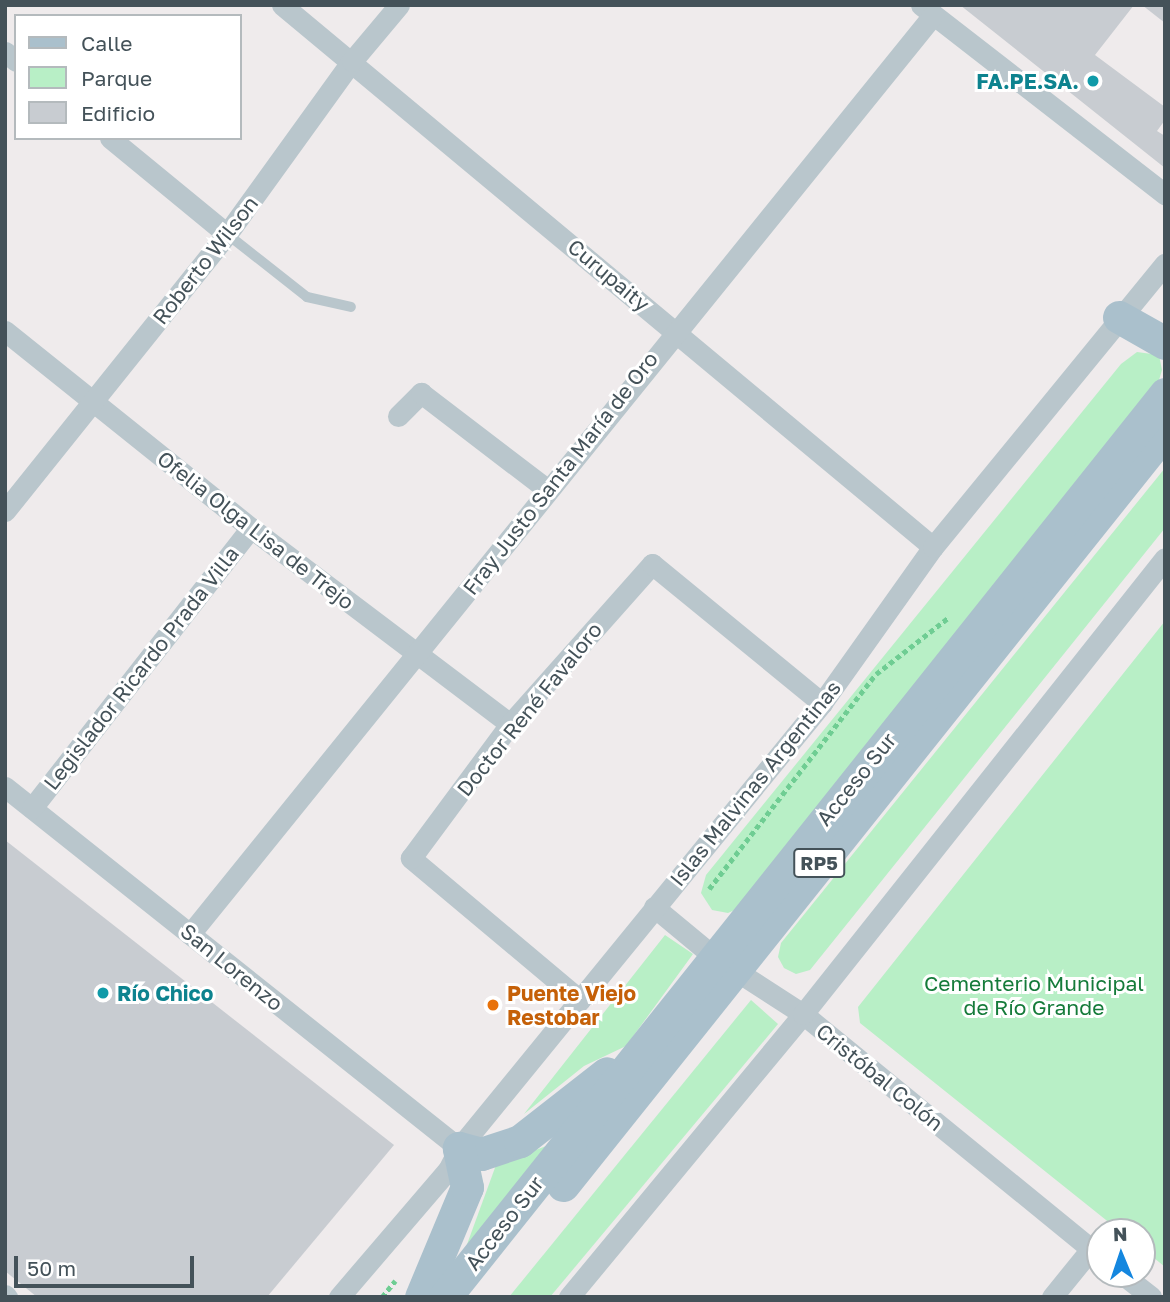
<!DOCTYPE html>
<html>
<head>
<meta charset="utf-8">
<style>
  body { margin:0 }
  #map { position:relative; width:1170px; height:1302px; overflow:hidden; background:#efebec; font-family:"Golos Text",sans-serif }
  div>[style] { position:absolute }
  .green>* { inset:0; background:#b8efc6 }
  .building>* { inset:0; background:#c8ccd1 }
  .path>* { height:4.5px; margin-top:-2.25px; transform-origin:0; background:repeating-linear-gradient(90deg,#6fcd93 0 5px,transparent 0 8.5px) }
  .service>* { height:10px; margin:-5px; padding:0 5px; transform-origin:5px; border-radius:5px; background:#b9c6cc }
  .minor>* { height:21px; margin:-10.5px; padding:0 10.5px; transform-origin:10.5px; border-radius:10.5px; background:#b9c6cc }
  .primary>* { height:33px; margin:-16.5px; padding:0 16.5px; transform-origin:16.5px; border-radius:16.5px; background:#aac0cc }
  .dots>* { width:19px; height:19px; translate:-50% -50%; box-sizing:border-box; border:4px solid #fff; border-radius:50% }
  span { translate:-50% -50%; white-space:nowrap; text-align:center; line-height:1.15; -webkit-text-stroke:6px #fff; paint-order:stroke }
  .shield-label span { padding:2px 5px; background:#fff; border:2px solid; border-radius:5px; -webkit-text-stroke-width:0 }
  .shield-label { font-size:19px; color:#445259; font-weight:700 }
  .culture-label { font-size:21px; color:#0d838f; font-weight:700 }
  .right { translate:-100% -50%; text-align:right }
  .left { translate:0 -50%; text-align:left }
  .street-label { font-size:21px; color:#445259 }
  .park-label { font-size:21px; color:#157b3a }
  .food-label { font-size:21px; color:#c56008; font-weight:700 }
  .frame { position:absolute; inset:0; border:7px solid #445259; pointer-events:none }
  .legend { position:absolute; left:14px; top:14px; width:228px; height:126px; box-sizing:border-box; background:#fff; border:2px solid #b4babd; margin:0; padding:9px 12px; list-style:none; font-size:21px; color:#445259 }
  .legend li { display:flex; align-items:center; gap:14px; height:35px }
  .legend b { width:35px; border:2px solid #b4babd }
  .north { position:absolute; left:1086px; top:1218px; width:70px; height:70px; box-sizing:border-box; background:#fff; border:2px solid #b4babd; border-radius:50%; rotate:358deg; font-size:19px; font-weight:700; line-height:28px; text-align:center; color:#445259 }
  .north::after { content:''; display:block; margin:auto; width:24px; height:32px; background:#1587df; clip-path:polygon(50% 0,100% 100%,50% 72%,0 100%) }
  .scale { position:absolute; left:14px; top:1256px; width:180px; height:32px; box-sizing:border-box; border:4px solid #445259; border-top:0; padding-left:9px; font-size:21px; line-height:24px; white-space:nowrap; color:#445259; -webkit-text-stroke:5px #fff; paint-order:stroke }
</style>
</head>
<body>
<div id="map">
  <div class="green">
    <i style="clip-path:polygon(1137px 352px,1159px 355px,1162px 370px,1157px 387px,739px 908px,728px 913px,712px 910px,701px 893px,706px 875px,1121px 364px)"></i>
    <i style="clip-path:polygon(1165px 468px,1165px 528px,810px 970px,796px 974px,784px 968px,778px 957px,781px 943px)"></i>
    <i style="clip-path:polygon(1165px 621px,1165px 1267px,1142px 1248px,1142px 1232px,1121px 1232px,860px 1023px,858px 1007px)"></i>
    <i style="clip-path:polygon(665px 935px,693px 954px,626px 1046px,584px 1066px,524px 1114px)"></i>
    <i style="clip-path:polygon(751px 1000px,778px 1024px,550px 1297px,509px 1297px)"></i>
    <i style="clip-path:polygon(554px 1143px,462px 1258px,496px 1165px)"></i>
  </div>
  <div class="building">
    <i style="clip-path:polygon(960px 5px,1134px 5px,1095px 55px,1165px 107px,1165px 120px,1157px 131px,1165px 136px,1165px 168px)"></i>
    <i style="clip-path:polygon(1142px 5px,1165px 5px,1165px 23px)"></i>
    <i style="clip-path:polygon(5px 840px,394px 1145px,267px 1297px,37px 1297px,5px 1271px)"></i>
  </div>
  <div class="path">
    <i style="left:709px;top:889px;width:272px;rotate:-52.2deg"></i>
    <i style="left:876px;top:674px;width:91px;rotate:-37.9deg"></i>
    <i style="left:382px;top:1297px;width:21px;rotate:-51deg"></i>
  </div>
  <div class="service">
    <i style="left:227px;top:234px;width:102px;rotate:38.2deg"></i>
    <i style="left:307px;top:297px;width:45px;rotate:12.8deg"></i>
  </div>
  <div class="minor">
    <i style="left:282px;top:5px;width:847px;rotate:39.78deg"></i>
    <i style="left:921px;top:5px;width:309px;rotate:37.8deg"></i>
    <i style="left:5px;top:52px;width:14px;rotate:39deg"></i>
    <i style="left:110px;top:138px;width:151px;rotate:39.4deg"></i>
    <i style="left:5px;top:331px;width:315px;rotate:38.7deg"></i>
    <i style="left:251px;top:528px;width:325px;rotate:37.1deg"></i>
    <i style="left:398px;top:416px;width:33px;rotate:-45deg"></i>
    <i style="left:421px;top:393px;width:160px;rotate:37.4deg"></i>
    <i style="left:5px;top:511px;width:355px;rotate:-51.3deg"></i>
    <i style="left:227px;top:234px;width:213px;rotate:-54.2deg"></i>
    <i style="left:352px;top:61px;width:73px;rotate:-50deg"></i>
    <i style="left:5px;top:787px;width:580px;rotate:38.49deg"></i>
    <i style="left:32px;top:808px;width:355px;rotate:-52deg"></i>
    <i style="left:654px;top:907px;width:77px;rotate:39.7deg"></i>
    <i style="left:713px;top:956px;width:107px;rotate:32.8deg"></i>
    <i style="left:803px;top:1014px;width:383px;rotate:39.2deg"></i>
    <i style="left:190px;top:934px;width:1182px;rotate:-51.04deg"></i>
    <i style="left:580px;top:1000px;width:221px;rotate:-140deg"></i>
    <i style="left:411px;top:858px;width:167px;rotate:-53.5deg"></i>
    <i style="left:510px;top:724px;width:214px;rotate:-48.4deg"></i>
    <i style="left:652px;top:564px;width:220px;rotate:39.3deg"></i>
    <i style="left:1122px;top:1274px;width:37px;rotate:38deg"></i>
    <i style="left:5px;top:1295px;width:3px;rotate:45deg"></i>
    <i style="left:339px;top:1297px;width:167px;rotate:-49.4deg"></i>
    <i style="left:448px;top:1170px;width:25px;rotate:-63deg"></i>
    <i style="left:459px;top:1148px;width:574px;rotate:-50.79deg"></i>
    <i style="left:822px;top:703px;width:191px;rotate:-54.6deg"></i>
    <i style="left:933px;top:547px;width:366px;rotate:-50.7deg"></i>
    <i style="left:569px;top:1297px;width:367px;rotate:-50.4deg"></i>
    <i style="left:803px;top:1014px;width:582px;rotate:-51.56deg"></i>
    <i style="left:1052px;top:1297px;width:62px;rotate:-50.9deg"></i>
  </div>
  <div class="primary">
    <i style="left:1119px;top:317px;width:53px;rotate:29.5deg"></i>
    <i style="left:459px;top:1148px;width:23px;rotate:15deg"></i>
    <i style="left:481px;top:1154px;width:41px;rotate:-18.4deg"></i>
    <i style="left:520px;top:1141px;width:110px;rotate:-38deg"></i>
    <i style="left:563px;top:1185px;width:965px;rotate:-51.4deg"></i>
    <i style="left:421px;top:1297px;width:119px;rotate:-67.3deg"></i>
    <i style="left:467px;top:1187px;width:40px;rotate:-102deg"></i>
    <i style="left:445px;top:1297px;width:1155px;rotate:-51.43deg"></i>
  </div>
  <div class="dots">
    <i style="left:1093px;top:81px;background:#0f9aa8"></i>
    <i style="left:103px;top:993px;background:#0f9aa8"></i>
    <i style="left:493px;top:1005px;background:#e8710a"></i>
  </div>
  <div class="shield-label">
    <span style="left:819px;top:863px">RP5</span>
  </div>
  <div class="culture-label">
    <span class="right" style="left:1079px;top:81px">FA.PE.SA.</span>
    <span class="left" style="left:117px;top:993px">Río Chico</span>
  </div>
  <div class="street-label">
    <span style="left:205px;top:260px;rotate:-52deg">Roberto Wilson</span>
    <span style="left:609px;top:275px;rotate:40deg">Curupaity</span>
    <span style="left:560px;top:473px;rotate:-52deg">Fray Justo Santa María de Oro</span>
    <span style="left:256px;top:530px;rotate:38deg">Ofelia Olga Lisa de Trejo</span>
    <span style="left:141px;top:668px;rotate:-52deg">Legislador Ricardo Prada Villa</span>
    <span style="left:529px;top:709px;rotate:-51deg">Doctor René Favaloro</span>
    <span style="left:856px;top:779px;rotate:-51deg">Acceso Sur</span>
    <span style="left:755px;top:783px;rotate:-51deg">Islas Malvinas Argentinas</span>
    <span style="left:232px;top:967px;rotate:39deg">San Lorenzo</span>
    <span style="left:880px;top:1077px;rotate:39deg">Cristóbal Colón</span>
    <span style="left:504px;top:1223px;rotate:-52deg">Acceso Sur</span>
  </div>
  <div class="park-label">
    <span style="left:1034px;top:995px">Cementerio Municipal<br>de Río Grande</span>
  </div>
  <div class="food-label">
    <span class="left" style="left:507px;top:1005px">Puente Viejo<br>Restobar</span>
  </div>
  <div class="frame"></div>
  <ul class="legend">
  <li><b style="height:9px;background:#aac0cc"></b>Calle</li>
  <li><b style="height:19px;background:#b8efc6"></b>Parque</li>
  <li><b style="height:19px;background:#c8ccd1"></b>Edificio</li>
  </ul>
  <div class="north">N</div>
  <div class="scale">50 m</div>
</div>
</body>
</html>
